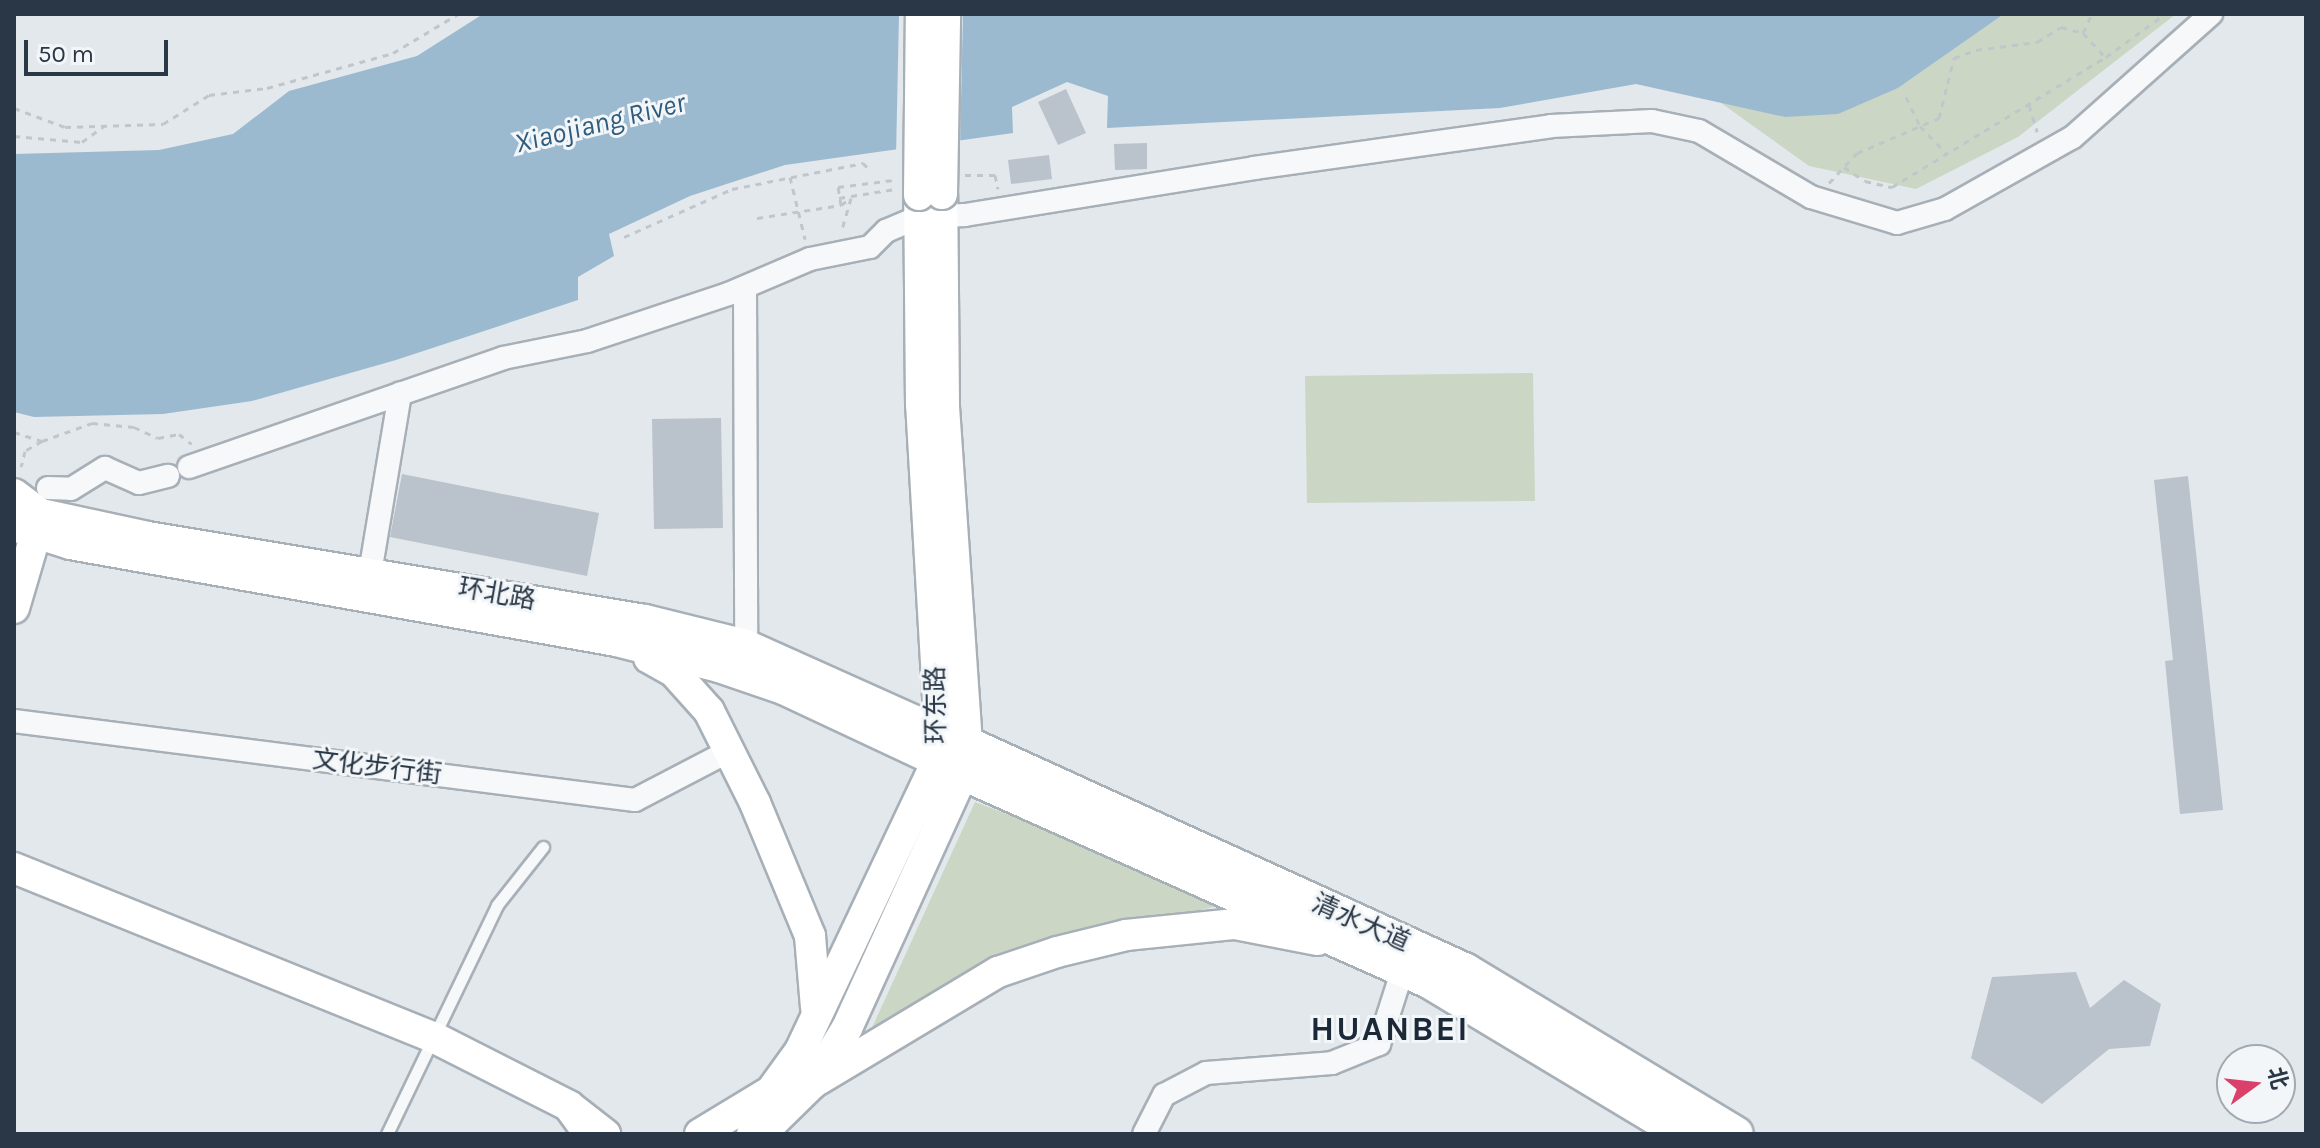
<!DOCTYPE html>
<html>
<head>
<meta charset="utf-8">
<style>
  body { margin:0 }
  #map { position:relative; width:2320px; height:1148px; overflow:hidden; background:#e3e8ec; font-family:Karla,"Noto Sans SC",sans-serif }
  div>[style] { position:absolute }
  .green>* { inset:0; background:#cbd7c4 }
  .water>* { inset:0; background:#9cbacf }
  .pier>* { inset:0; background:#e3e8ec }
  .building>* { inset:0; background:#bac2cb }
  .path>* { height:3px; margin-top:-1.5px; transform-origin:0; background:repeating-linear-gradient(90deg,#c1c6cb 0 6px,transparent 0 12px) }
  .roads { filter:drop-shadow(2px 0 #a7afb7) drop-shadow(-2px 0 #a7afb7) drop-shadow(0 2px #a7afb7) drop-shadow(0 -2px #a7afb7) }
  .lane>* { height:11px; margin:-5.5px; padding:0 5.5px; transform-origin:5.5px; border-radius:5.5px; background:#f7f8fa }
  .street>* { height:22px; margin:-11px; padding:0 11px; transform-origin:11px; border-radius:11px; background:#f7f8fa }
  .secondary>* { height:30px; margin:-15px; padding:0 15px; transform-origin:15px; border-radius:15px; background:#fff }
  .primary>* { height:34px; margin:-17px; padding:0 17px; transform-origin:17px; border-radius:17px; background:#fff }
  .bridges { filter:drop-shadow(2px 0 #a7afb7) drop-shadow(-2px 0 #a7afb7) drop-shadow(0 2px #a7afb7) drop-shadow(0 -2px #a7afb7) }
  .secondary-bridge>* { height:30px; margin:-15px; padding:0 15px; transform-origin:15px; border-radius:15px; background:#fff }
  span { translate:-50% -50%; white-space:nowrap; text-align:center; line-height:1.15; -webkit-text-stroke:6px #f3f6f9; paint-order:stroke }
  .street-label { font-size:26px; color:#293746 }
  .water-label { font-size:28px; color:#2f5c7e; font-style:italic }
  .district-label { font-size:34px; color:#1b2837; font-weight:700; letter-spacing:2px }
  .frame { position:absolute; inset:0; border:16px solid #293746; pointer-events:none }
  .north { position:absolute; left:2216px; top:1044px; width:80px; height:80px; box-sizing:border-box; background:#f3f6f9; border:2px solid #a2aab1; border-radius:50%; rotate:75deg; font-size:22px; font-weight:700; line-height:32px; text-align:center; color:#293746 }
  .north::after { content:''; display:block; margin:auto; width:28px; height:36px; background:#da4069; clip-path:polygon(50% 0,100% 100%,50% 72%,0 100%) }
  .scale { position:absolute; left:24px; top:40px; width:144px; height:36px; box-sizing:border-box; border:4px solid #293746; border-top:0; padding-left:10px; font-size:24px; line-height:28px; white-space:nowrap; color:#293746; -webkit-text-stroke:6px #f3f6f9; paint-order:stroke }
</style>
</head>
<body>
<div id="map">
  <div class="green">
    <i style="clip-path:polygon(2004px 14px,2176px 14px,2018px 137px,1916px 189px,1809px 166px,1717px 100px,1785px 117px,1898px 88px)"></i>
    <i style="clip-path:polygon(1533px 373px,1535px 501px,1307px 503px,1305px 376px)"></i>
    <i style="clip-path:polygon(975px 802px,1237px 901px,1072px 942px,871px 1030px)"></i>
  </div>
  <div class="water">
    <i style="clip-path:polygon(483px 14px,2004px 14px,1898px 88px,1838px 114px,1785px 117px,1636px 84px,1500px 108px,1107px 128px,1108px 96px,1067px 82px,1012px 107px,1013px 133px,785px 165px,690px 196px,609px 234px,614px 256px,578px 277px,578px 300px,396px 360px,252px 401px,163px 414px,34px 417px,14px 412px,14px 154px,159px 150px,233px 134px,289px 91px,417px 56px)"></i>
  </div>
  <div class="pier">
    <i style="clip-path:polygon(899px 14px,963px 14px,960px 146px,896px 156px)"></i>
  </div>
  <div class="building">
    <i style="clip-path:polygon(1066px 89px,1086px 133px,1058px 145px,1038px 102px)"></i>
    <i style="clip-path:polygon(1147px 143px,1147px 169px,1115px 170px,1114px 144px)"></i>
    <i style="clip-path:polygon(1049px 155px,1052px 179px,1011px 184px,1008px 160px)"></i>
    <i style="clip-path:polygon(721px 418px,723px 528px,654px 529px,652px 419px)"></i>
    <i style="clip-path:polygon(402px 474px,599px 513px,587px 576px,390px 537px)"></i>
    <i style="clip-path:polygon(2188px 476px,2223px 810px,2180px 814px,2165px 661px,2173px 660px,2154px 480px)"></i>
    <i style="clip-path:polygon(2076px 972px,2090px 1008px,2124px 980px,2161px 1004px,2150px 1046px,2109px 1049px,2042px 1104px,1971px 1058px,1992px 977px)"></i>
  </div>
  <div class="path">
    <i style="left:2083px;top:33px;width:33px;rotate:47deg"></i>
    <i style="left:1906px;top:97px;width:32px;rotate:64deg"></i>
    <i style="left:1920px;top:126px;width:37px;rotate:46deg"></i>
    <i style="left:2029px;top:105px;width:28px;rotate:73deg"></i>
    <i style="left:14px;top:108px;width:54px;rotate:20.4deg"></i>
    <i style="left:65px;top:127px;width:98px;rotate:-1.8deg"></i>
    <i style="left:163px;top:124px;width:54px;rotate:-32.2deg"></i>
    <i style="left:209px;top:95px;width:58px;rotate:-6.9deg"></i>
    <i style="left:267px;top:88px;width:131px;rotate:-15.5deg"></i>
    <i style="left:393px;top:53px;width:76px;rotate:-31deg"></i>
    <i style="left:14px;top:136px;width:68px;rotate:5deg"></i>
    <i style="left:82px;top:142px;width:27px;rotate:-36deg"></i>
    <i style="left:1844px;top:167px;width:25px;rotate:34deg"></i>
    <i style="left:1865px;top:181px;width:28px;rotate:13deg"></i>
    <i style="left:1892px;top:187px;width:250px;rotate:-31.3deg"></i>
    <i style="left:2106px;top:57px;width:73px;rotate:-36.1deg"></i>
    <i style="left:965px;top:175px;width:30px"></i>
    <i style="left:995px;top:175px;width:14px;rotate:78deg"></i>
    <i style="left:790px;top:177px;width:64px;rotate:76.4deg"></i>
    <i style="left:1829px;top:183px;width:41px;rotate:-47deg"></i>
    <i style="left:1857px;top:153px;width:89px;rotate:-23.1deg"></i>
    <i style="left:1939px;top:118px;width:62px;rotate:-76deg"></i>
    <i style="left:1954px;top:58px;width:23px;rotate:-20deg"></i>
    <i style="left:1976px;top:50px;width:62px;rotate:-7.5deg"></i>
    <i style="left:2037px;top:42px;width:28px;rotate:-32deg"></i>
    <i style="left:2061px;top:27px;width:23px;rotate:15deg"></i>
    <i style="left:2083px;top:33px;width:21px;rotate:-65deg"></i>
    <i style="left:839px;top:198px;width:57px;rotate:-9.1deg"></i>
    <i style="left:841px;top:205px;width:12px;rotate:-35deg"></i>
    <i style="left:851px;top:198px;width:36px;rotate:106deg"></i>
    <i style="left:757px;top:218px;width:85px;rotate:-8.8deg"></i>
    <i style="left:841px;top:205px;width:18px;rotate:-99deg"></i>
    <i style="left:838px;top:187px;width:56px;rotate:-7.1deg"></i>
    <i style="left:624px;top:237px;width:118px;rotate:-24deg"></i>
    <i style="left:732px;top:189px;width:134px;rotate:-11.2deg"></i>
    <i style="left:863px;top:163px;width:10px;rotate:45deg"></i>
    <i style="left:14px;top:432px;width:29px;rotate:18deg"></i>
    <i style="left:42px;top:441px;width:20px;rotate:150deg"></i>
    <i style="left:25px;top:451px;width:16px;rotate:104deg"></i>
    <i style="left:42px;top:441px;width:53px;rotate:-19.8deg"></i>
    <i style="left:92px;top:423px;width:42px;rotate:5.4deg"></i>
    <i style="left:134px;top:427px;width:26px;rotate:25deg"></i>
    <i style="left:158px;top:438px;width:21px;rotate:-11deg"></i>
    <i style="left:179px;top:434px;width:16px;rotate:38deg"></i>
  </div>
  <div class="roads">
    <div class="lane">
      <i style="left:387px;top:1134px;width:254px;rotate:-64.3deg"></i>
      <i style="left:497px;top:905px;width:74px;rotate:-51.6deg"></i>
    </div>
    <div class="street">
      <i style="left:745px;top:288px;width:357px;rotate:89.8deg"></i>
      <i style="left:189px;top:467px;width:332px;rotate:-19.1deg"></i>
      <i style="left:503px;top:358px;width:86px;rotate:-11.4deg"></i>
      <i style="left:587px;top:341px;width:149px;rotate:-18.4deg"></i>
      <i style="left:728px;top:294px;width:89px;rotate:-23.1deg"></i>
      <i style="left:810px;top:259px;width:61px;rotate:-11.3deg"></i>
      <i style="left:870px;top:247px;width:23px;rotate:-45deg"></i>
      <i style="left:886px;top:231px;width:36px;rotate:-23deg"></i>
      <i style="left:919px;top:217px;width:46px;rotate:-2.5deg"></i>
      <i style="left:965px;top:215px;width:293px;rotate:-9.2deg"></i>
      <i style="left:1254px;top:168px;width:300px;rotate:-8deg"></i>
      <i style="left:1551px;top:126px;width:101px;rotate:-2.8deg"></i>
      <i style="left:1652px;top:121px;width:48px;rotate:12deg"></i>
      <i style="left:1699px;top:131px;width:130px;rotate:30.5deg"></i>
      <i style="left:1811px;top:197px;width:90px;rotate:16.8deg"></i>
      <i style="left:1897px;top:223px;width:50px;rotate:-16.3deg"></i>
      <i style="left:1945px;top:209px;width:147px;rotate:-29.4deg"></i>
      <i style="left:2073px;top:137px;width:185px;rotate:-41.7deg"></i>
      <i style="left:48px;top:488px;width:23px;rotate:2deg"></i>
      <i style="left:71px;top:489px;width:40px;rotate:-32deg"></i>
      <i style="left:105px;top:468px;width:37px;rotate:24deg"></i>
      <i style="left:139px;top:483px;width:30px;rotate:-14deg"></i>
      <i style="left:370px;top:573px;width:182px;rotate:-80.5deg"></i>
      <i style="left:14px;top:721px;width:626px;rotate:7.25deg"></i>
      <i style="left:635px;top:800px;width:106px;rotate:-27.5deg"></i>
      <i style="left:1144px;top:1134px;width:44px;rotate:-62.9deg"></i>
      <i style="left:1164px;top:1095px;width:47px;rotate:-27.6deg"></i>
      <i style="left:1206px;top:1073px;width:126px;rotate:-4.5deg"></i>
      <i style="left:1332px;top:1063px;width:51px;rotate:-22deg"></i>
      <i style="left:1379px;top:1044px;width:79px;rotate:-72.3deg"></i>
    </div>
    <div class="secondary">
      <i style="left:14px;top:494px;width:34px;rotate:37deg"></i>
      <i style="left:41px;top:514px;width:109px;rotate:12.1deg"></i>
      <i style="left:148px;top:537px;width:504px;rotate:9.48deg"></i>
      <i style="left:645px;top:620px;width:104px;rotate:13.9deg"></i>
      <i style="left:746px;top:645px;width:229px;rotate:24.2deg"></i>
      <i style="left:14px;top:526px;width:59px;rotate:17.8deg"></i>
      <i style="left:70px;top:544px;width:555px;rotate:10.07deg"></i>
      <i style="left:616px;top:641px;width:106px;rotate:14.2deg"></i>
      <i style="left:719px;top:667px;width:68px;rotate:19deg"></i>
      <i style="left:783px;top:689px;width:189px;rotate:25.1deg"></i>
      <i style="left:14px;top:608px;width:96px;rotate:-73.6deg"></i>
      <i style="left:649px;top:658px;width:29px;rotate:29deg"></i>
      <i style="left:674px;top:672px;width:52px;rotate:48.1deg"></i>
      <i style="left:709px;top:711px;width:103px;rotate:63.4deg"></i>
      <i style="left:755px;top:803px;width:144px;rotate:67.5deg"></i>
      <i style="left:810px;top:936px;width:72px;rotate:85.2deg"></i>
      <i style="left:14px;top:868px;width:452px;rotate:22deg"></i>
      <i style="left:433px;top:1037px;width:153px;rotate:26.9deg"></i>
      <i style="left:818px;top:1080px;width:210px;rotate:-31deg"></i>
      <i style="left:998px;top:972px;width:62px;rotate:-18.7deg"></i>
      <i style="left:1057px;top:952px;width:71px;rotate:-13.8deg"></i>
      <i style="left:1126px;top:935px;width:110px;rotate:-5.8deg"></i>
      <i style="left:1235px;top:924px;width:84px;rotate:11deg"></i>
      <i style="left:589px;top:1134px;width:34px;rotate:-126deg"></i>
      <i style="left:569px;top:1106px;width:46px;rotate:37.9deg"></i>
      <i style="left:700px;top:1134px;width:83px;rotate:-31.2deg"></i>
      <i style="left:771px;top:1091px;width:49px;rotate:-54.1deg"></i>
      <i style="left:800px;top:1051px;width:321px;rotate:-64.7deg"></i>
      <i style="left:937px;top:761px;width:29px;rotate:-84deg"></i>
      <i style="left:940px;top:732px;width:329px;rotate:-93.3deg"></i>
      <i style="left:921px;top:404px;width:209px;rotate:-90.5deg"></i>
      <i style="left:752px;top:1134px;width:24px;rotate:-30deg"></i>
      <i style="left:773px;top:1122px;width:56px;rotate:-44.3deg"></i>
      <i style="left:813px;top:1083px;width:65px;rotate:-58.3deg"></i>
      <i style="left:847px;top:1028px;width:280px;rotate:-65.5deg"></i>
      <i style="left:963px;top:773px;width:29px;rotate:-82deg"></i>
      <i style="left:967px;top:744px;width:340px;rotate:-93.9deg"></i>
      <i style="left:944px;top:405px;width:211px;rotate:-90.5deg"></i>
    </div>
    <div class="primary">
      <i style="left:967px;top:744px;width:548px;rotate:24.46deg"></i>
      <i style="left:1466px;top:971px;width:315px;rotate:31.1deg"></i>
      <i style="left:963px;top:773px;width:510px;rotate:24.05deg"></i>
      <i style="left:1429px;top:981px;width:297px;rotate:31deg"></i>
    </div>
  </div>
  <div class="bridges">
    <div class="secondary-bridge">
      <i style="left:942px;top:194px;width:180px;rotate:-89deg"></i>
      <i style="left:919px;top:195px;width:181px;rotate:-89.4deg"></i>
    </div>
  </div>
  <div class="street-label">
    <span style="left:497px;top:594px;rotate:10deg">环北路</span>
    <span style="left:936px;top:705px;rotate:-91deg">环东路</span>
    <span style="left:377px;top:767px;rotate:7deg">文化步行街</span>
    <span style="left:1361px;top:923px;rotate:24deg">清水大道</span>
  </div>
  <div class="water-label">
    <span style="left:600px;top:123px;rotate:-14deg">Xiaojiang River</span>
  </div>
  <div class="district-label">
    <span style="left:1390px;top:1030px">HUANBEI</span>
  </div>
  <div class="frame"></div>
  <div class="north">北</div>
  <div class="scale">50 m</div>
</div>
</body>
</html>
